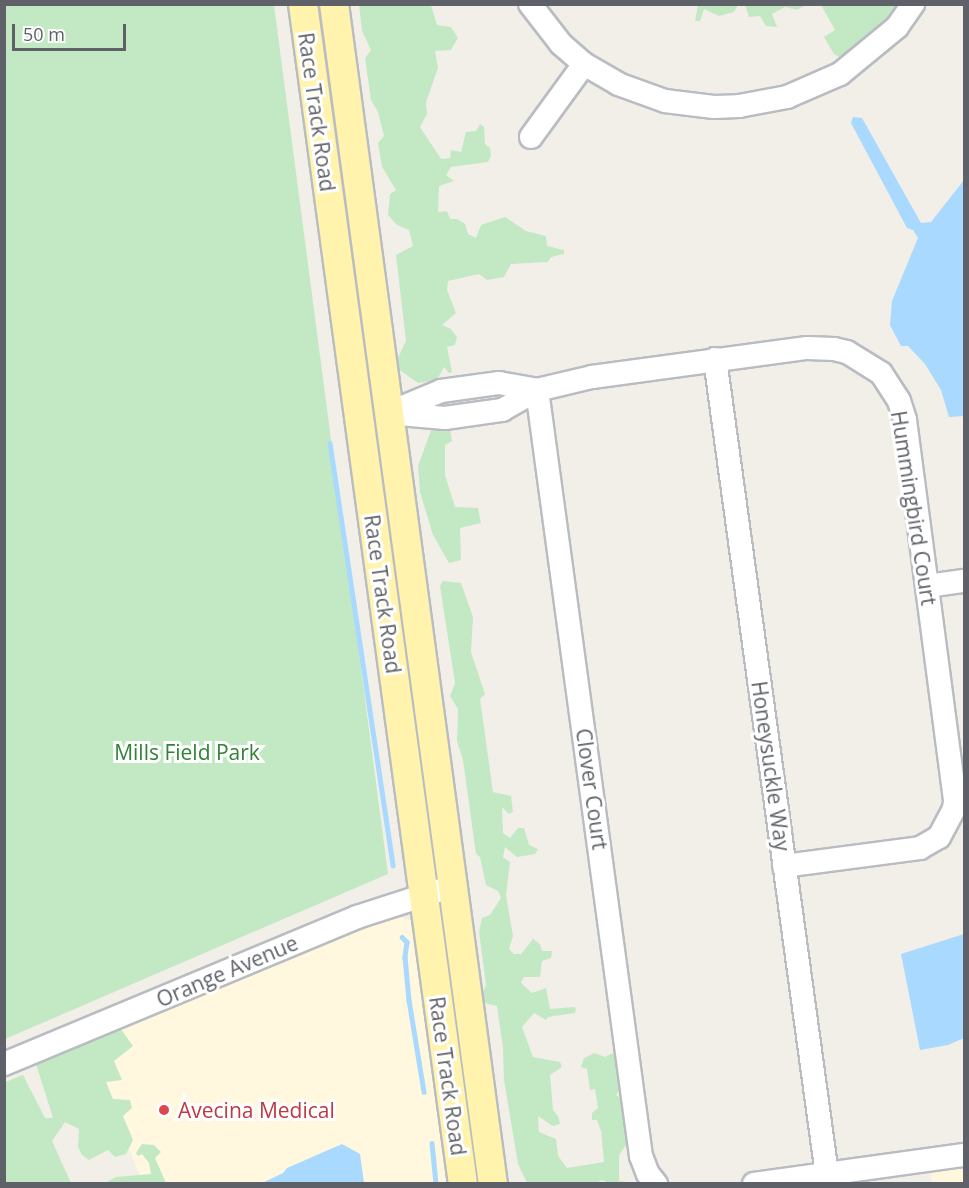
<!DOCTYPE html>
<html>
<head>
<meta charset="utf-8">
<style>
  body { margin:0 }
  #map { position:relative; width:969px; height:1188px; overflow:hidden; background:#f1efe7; font-family:"Open Sans",sans-serif }
  div>[style] { position:absolute }
  .commercial>* { inset:0; background:#fff8de }
  .green>* { inset:0; background:#c3e9c4 }
  .water>* { inset:0; background:#a9d9ff }
  .stream>* { height:4.5px; margin:-2.25px; padding:0 2.25px; transform-origin:2.25px; border-radius:2.25px; background:#a9d9ff }
  .roads { filter:drop-shadow(2px 0 #b9bcc1) drop-shadow(-2px 0 #b9bcc1) drop-shadow(0 2px #b9bcc1) drop-shadow(0 -2px #b9bcc1) }
  .minor>* { height:22px; margin:-11px; padding:0 11px; transform-origin:11px; border-radius:11px; background:#fff }
  .major>* { height:28px; margin:-14px; padding:0 14px; transform-origin:14px; border-radius:14px; background:#fff3ae }
  .dots>* { width:16px; height:16px; translate:-50% -50%; box-sizing:border-box; border:3px solid #fff; border-radius:50% }
  span { translate:-50% -50%; white-space:nowrap; text-align:center; line-height:1.15; -webkit-text-stroke:6px #fff; paint-order:stroke }
  .street-label { font-size:21px; color:#5e6268 }
  .park-label { font-size:21px; color:#318336 }
  .health-label { font-size:21px; color:#be3a42 }
  .left { translate:0 -50%; text-align:left }
  .frame { position:absolute; inset:0; border:6px solid #5e6268; pointer-events:none }
  .scale { position:absolute; left:12px; top:24px; width:114px; height:27px; box-sizing:border-box; border:3px solid #5e6268; border-top:0; padding-left:8px; font-size:18px; line-height:21px; white-space:nowrap; color:#5e6268; -webkit-text-stroke:4px #fff; paint-order:stroke }
</style>
</head>
<body>
<div id="map">
  <div class="commercial">
    <i style="clip-path:polygon(394px 915px,412px 921px,451px 1183px,143px 1183px,85px 1044px)"></i>
    <i style="clip-path:polygon(964px 1168px,964px 1183px,932px 1183px,931px 1172px)"></i>
  </div>
  <div class="green">
    <i style="clip-path:polygon(5px 4px,274px 5px,388px 874px,5px 1039px)"></i>
    <i style="clip-path:polygon(359px 5px,431px 5px,437px 25px,451px 27px,458px 38px,451px 50px,435px 51px,438px 68px,426px 102px,427px 114px,420px 127px,441px 159px,450px 158px,451px 150px,461px 152px,466px 132px,476px 131px,480px 124px,484px 127px,485px 144px,490px 148px,491px 156px,488px 162px,451px 167px,446px 175px,454px 181px,439px 186px,438px 212px,447px 211px,450px 219px,457px 219px,465px 224px,468px 234px,476px 238px,481px 225px,505px 217px,526px 231px,546px 236px,547px 246px,564px 250px,564px 254px,551px 257px,548px 262px,511px 264px,504px 277px,487px 280px,479px 274px,448px 281px,447px 290px,456px 313px,442px 325px,451px 329px,457px 337px,455px 345px,447px 347px,452px 372px,449px 373px,444px 367px,437px 380px,418px 383px,398px 369px,396px 362px,406px 341px,396px 255px,413px 246px,409px 230px,397px 225px,388px 215px,390px 194px,396px 190px,382px 167px,378px 143px,384px 136px,378px 112px,371px 100px,365px 58px,371px 50px,362px 31px)"></i>
    <i style="clip-path:polygon(698px 5px,698px 4px,738px 5px,734px 12px,719px 16px,704px 9px,700px 21px,695px 21px)"></i>
    <i style="clip-path:polygon(745px 5px,806px 5px,797px 10px,785px 7px,772px 14px,777px 27px,766px 26px,760px 16px,749px 17px)"></i>
    <i style="clip-path:polygon(821px 5px,903px 5px,878px 39px,847px 61px,834px 54px,824px 37px,835px 30px)"></i>
    <i style="clip-path:polygon(449px 424px,452px 441px,445px 445px,445px 475px,455px 507px,478px 508px,481px 523px,460px 528px,461px 560px,449px 563px,433px 535px,420px 492px,418px 466px,433px 425px)"></i>
    <i style="clip-path:polygon(443px 581px,461px 583px,473px 617px,471px 652px,485px 694px,480px 699px,493px 792px,511px 796px,513px 812px,509px 814px,502px 807px,503px 833px,510px 838px,518px 828px,524px 828px,529px 845px,538px 849px,535px 854px,517px 857px,505px 847px,503px 857px,510px 862px,506px 895px,513px 936px,509px 949px,514px 954px,521px 954px,533px 939px,540px 944px,542px 951px,552px 951px,551px 958px,542px 961px,540px 977px,524px 977px,521px 983px,532px 993px,546px 988px,550px 1009px,574px 1007px,576px 1009px,575px 1013px,548px 1017px,546px 1020px,534px 1013px,522px 1027px,533px 1057px,560px 1062px,562px 1067px,550px 1075px,553px 1110px,558px 1116px,560px 1124px,553px 1126px,538px 1116px,539px 1132px,556px 1139px,558px 1156px,567px 1168px,604px 1162px,601px 1131px,597px 1120px,592px 1120px,592px 1113px,598px 1108px,595px 1089px,590px 1090px,587px 1069px,581px 1067px,584px 1058px,594px 1053px,605px 1057px,619px 1050px,623px 1085px,616px 1095px,623px 1100px,629px 1141px,619px 1155px,619px 1181px,636px 1183px,609px 1183px,602px 1180px,596px 1183px,527px 1183px,518px 1164px,504px 1080px,503px 1048px,497px 1006px,484px 1003px,481px 997px,486px 985px,479px 932px,482px 918px,490px 915px,501px 898px,498px 891px,486px 885px,480px 857px,476px 854px,463px 760px,457px 741px,458px 709px,450px 696px,455px 683px,440px 586px)"></i>
    <i style="clip-path:polygon(121px 1029px,133px 1046px,114px 1061px,122px 1080px,106px 1082px,113px 1099px,130px 1100px,132px 1108px,123px 1116px,133px 1140px,126px 1154px,115px 1157px,108px 1150px,89px 1160px,82px 1155px,78px 1147px,79px 1129px,65px 1122px,52px 1141px,71px 1183px,5px 1183px,5px 1082px,23px 1075px,45px 1118px,53px 1118px,36px 1064px)"></i>
    <i style="clip-path:polygon(142px 1144px,154px 1145px,161px 1152px,155px 1158px,166px 1183px,105px 1183px,116px 1177px,151px 1174px,149px 1163px,142px 1154px,138px 1156px,136px 1153px)"></i>
  </div>
  <div class="water">
    <i style="clip-path:polygon(853px 117px,862px 118px,921px 223px,931px 222px,964px 180px,964px 416px,949px 417px,941px 390px,925px 364px,908px 346px,901px 346px,890px 325px,892px 301px,918px 238px,913px 230px,907px 228px,851px 123px)"></i>
    <i style="clip-path:polygon(964px 934px,964px 1038px,948px 1045px,920px 1050px,901px 954px)"></i>
    <i style="clip-path:polygon(342px 1144px,360px 1154px,364px 1183px,262px 1183px,283px 1173px,287px 1168px)"></i>
  </div>
  <div class="stream">
    <i style="left:330px;top:443px;width:427px;rotate:81.5deg"></i>
    <i style="left:402px;top:937px;width:7px;rotate:45deg"></i>
    <i style="left:407px;top:942px;width:15px;rotate:98deg"></i>
    <i style="left:405px;top:957px;width:43px;rotate:84.7deg"></i>
    <i style="left:409px;top:1000px;width:93px;rotate:80.7deg"></i>
    <i style="left:432px;top:1143px;width:41px;rotate:84.4deg"></i>
  </div>
  <div class="roads">
    <div class="minor">
      <i style="left:530px;top:4px;width:51px;rotate:52.2deg"></i>
      <i style="left:561px;top:44px;width:30px;rotate:41deg"></i>
      <i style="left:584px;top:64px;width:39px;rotate:30deg"></i>
      <i style="left:618px;top:84px;width:50px;rotate:19.9deg"></i>
      <i style="left:665px;top:101px;width:49px;rotate:7deg"></i>
      <i style="left:714px;top:107px;width:25px;rotate:-2deg"></i>
      <i style="left:739px;top:106px;width:49px;rotate:-10.6deg"></i>
      <i style="left:787px;top:97px;width:58px;rotate:-23.5deg"></i>
      <i style="left:840px;top:74px;width:74px;rotate:-39.5deg"></i>
      <i style="left:897px;top:27px;width:28px;rotate:-55deg"></i>
      <i style="left:531px;top:137px;width:90px;rotate:-54deg"></i>
      <i style="left:715px;top:359px;width:823px;rotate:82.18deg"></i>
      <i style="left:537px;top:390px;width:773px;rotate:82.27deg"></i>
      <i style="left:641px;top:1156px;width:19px;rotate:69deg"></i>
      <i style="left:648px;top:1174px;width:13px;rotate:51deg"></i>
      <i style="left:391px;top:412px;width:54px;rotate:-22.8deg"></i>
      <i style="left:441px;top:391px;width:59px;rotate:-7.9deg"></i>
      <i style="left:499px;top:383px;width:39px;rotate:10deg"></i>
      <i style="left:388px;top:413px;width:57px;rotate:5deg"></i>
      <i style="left:445px;top:418px;width:58px;rotate:-8deg"></i>
      <i style="left:502px;top:410px;width:40px;rotate:-29.7deg"></i>
      <i style="left:537px;top:390px;width:57px;rotate:-13.3deg"></i>
      <i style="left:592px;top:377px;width:217px;rotate:-7.7deg"></i>
      <i style="left:807px;top:348px;width:27px;rotate:2deg"></i>
      <i style="left:834px;top:349px;width:13px;rotate:13deg"></i>
      <i style="left:847px;top:352px;width:40px;rotate:32deg"></i>
      <i style="left:881px;top:373px;width:33px;rotate:57deg"></i>
      <i style="left:899px;top:401px;width:20px;rotate:72deg"></i>
      <i style="left:905px;top:420px;width:384px;rotate:82.5deg"></i>
      <i style="left:955px;top:801px;width:8px;rotate:97deg"></i>
      <i style="left:954px;top:809px;width:32px;rotate:118deg"></i>
      <i style="left:939px;top:837px;width:22px;rotate:150deg"></i>
      <i style="left:920px;top:848px;width:137px;rotate:172.5deg"></i>
      <i style="left:927px;top:586px;width:37px;rotate:-8deg"></i>
      <i style="left:4px;top:1064px;width:382px;rotate:-22.6deg"></i>
      <i style="left:357px;top:917px;width:101px;rotate:-17.9deg"></i>
      <i style="left:754px;top:1184px;width:212px;rotate:-7.9deg"></i>
    </div>
    <div class="major">
      <i style="left:303px;top:4px;width:1191px;rotate:82.28deg"></i>
      <i style="left:334px;top:4px;width:1191px;rotate:82.33deg"></i>
    </div>
  </div>
  <div class="dots">
    <i style="left:164px;top:1110px;background:#e0444e"></i>
  </div>
  <div class="street-label">
    <span style="left:317px;top:112px;rotate:82deg">Race Track Road</span>
    <span style="left:914px;top:508px;rotate:81deg">Hummingbird Court</span>
    <span style="left:383px;top:594px;rotate:82deg">Race Track Road</span>
    <span style="left:771px;top:766px;rotate:82deg">Honeysuckle Way</span>
    <span style="left:592px;top:789px;rotate:82deg">Clover Court</span>
    <span style="left:227px;top:971px;rotate:-23deg">Orange Avenue</span>
    <span style="left:448px;top:1076px;rotate:82deg">Race Track Road</span>
  </div>
  <div class="park-label">
    <span style="left:187px;top:752px">Mills Field Park</span>
  </div>
  <div class="health-label">
    <span class="left" style="left:178px;top:1110px">Avecina Medical</span>
  </div>
  <div class="frame"></div>
  <div class="scale">50 m</div>
</div>
</body>
</html>
